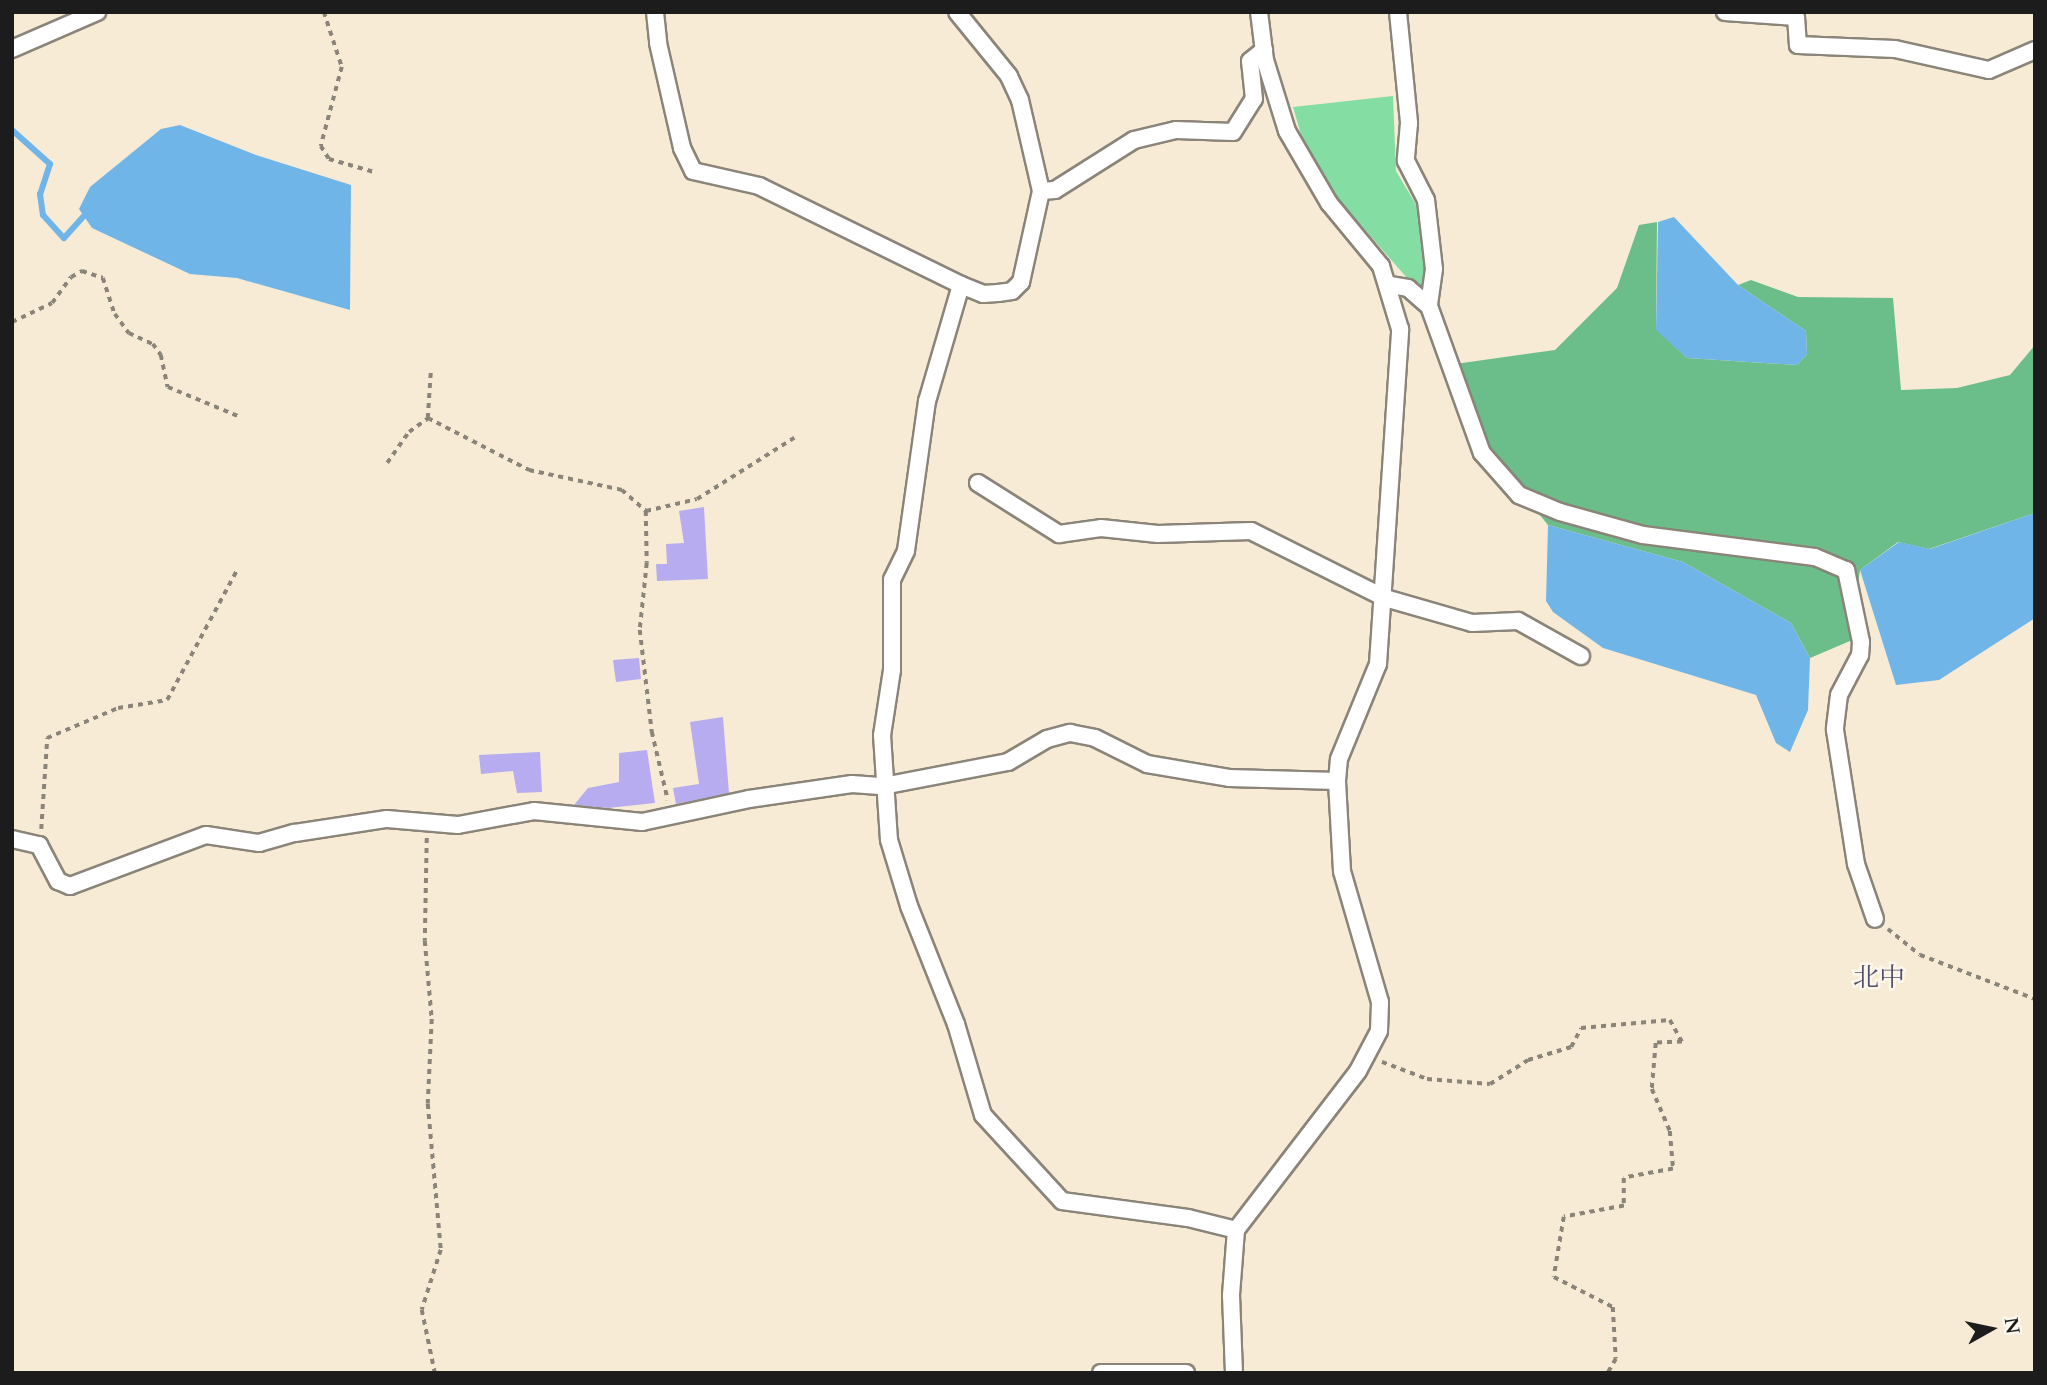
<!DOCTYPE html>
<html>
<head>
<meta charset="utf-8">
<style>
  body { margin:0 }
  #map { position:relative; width:2047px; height:1385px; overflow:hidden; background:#f7ebd6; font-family:Cardo,"Noto Serif JP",serif }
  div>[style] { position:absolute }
  .green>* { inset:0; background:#84dea3 }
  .forest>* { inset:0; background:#6bbd89 }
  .water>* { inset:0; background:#70b5e7 }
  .stream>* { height:6px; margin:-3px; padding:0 3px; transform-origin:3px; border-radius:3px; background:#70b5e7 }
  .building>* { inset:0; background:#b7acef }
  .path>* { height:3.5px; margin-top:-1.75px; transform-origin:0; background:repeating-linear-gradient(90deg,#8a8479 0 5px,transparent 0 10px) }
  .roads { filter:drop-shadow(2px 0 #8a8479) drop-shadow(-2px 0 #8a8479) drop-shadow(0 2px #8a8479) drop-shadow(0 -2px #8a8479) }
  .street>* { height:16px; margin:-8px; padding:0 8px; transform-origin:8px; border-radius:8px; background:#fff }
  span { translate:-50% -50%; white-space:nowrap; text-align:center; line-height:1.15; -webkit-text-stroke:5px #fbf7ec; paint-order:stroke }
  .quarter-label { font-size:26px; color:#524e66 }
  .frame { position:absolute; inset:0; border:14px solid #1c1c1c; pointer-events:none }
  .north { position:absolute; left:1956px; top:1294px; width:70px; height:70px; -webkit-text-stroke:5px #fbf7ec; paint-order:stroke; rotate:81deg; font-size:19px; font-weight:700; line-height:28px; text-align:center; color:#1c1c1c }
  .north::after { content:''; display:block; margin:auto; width:24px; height:32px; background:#1c1c1c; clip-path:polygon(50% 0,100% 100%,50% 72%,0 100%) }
</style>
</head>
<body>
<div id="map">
  <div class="green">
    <i style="clip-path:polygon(1393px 96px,1396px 171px,1418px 208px,1426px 270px,1420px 293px,1333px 193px,1304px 145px,1293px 107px)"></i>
  </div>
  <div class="forest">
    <i style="clip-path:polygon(1657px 222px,1656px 329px,1687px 358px,1797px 365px,1807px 354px,1806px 331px,1738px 285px,1751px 280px,1798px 297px,1893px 298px,1901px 390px,1957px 388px,2010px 375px,2035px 345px,2035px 513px,1929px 549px,1898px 542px,1860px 570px,1850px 641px,1810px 658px,1791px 623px,1683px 562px,1548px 525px,1472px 432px,1455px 364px,1555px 350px,1617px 288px,1639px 225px)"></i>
  </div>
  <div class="water">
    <i style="clip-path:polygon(180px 125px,256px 155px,351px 185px,350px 310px,237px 278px,190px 274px,92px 228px,79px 209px,90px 187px,161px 129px)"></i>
    <i style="clip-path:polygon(1674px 217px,1738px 285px,1806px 331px,1807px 354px,1797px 365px,1687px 358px,1656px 330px,1658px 222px)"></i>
    <i style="clip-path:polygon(2035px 513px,2035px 618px,1939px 680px,1896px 685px,1860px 570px,1899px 542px,1930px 549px)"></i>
    <i style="clip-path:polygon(1548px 525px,1683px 562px,1791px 623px,1810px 658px,1808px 710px,1790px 752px,1776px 743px,1756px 695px,1603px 648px,1553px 612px,1546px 601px)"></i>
  </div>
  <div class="stream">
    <i style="left:12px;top:130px;width:51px;rotate:41.8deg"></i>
    <i style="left:50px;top:164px;width:32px;rotate:108deg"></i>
    <i style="left:40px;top:194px;width:21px;rotate:82deg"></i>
    <i style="left:43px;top:215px;width:31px;rotate:48deg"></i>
    <i style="left:64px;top:238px;width:30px;rotate:-48deg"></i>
  </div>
  <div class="building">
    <i style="clip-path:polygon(704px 507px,708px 579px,657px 581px,656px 564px,667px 564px,666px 544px,684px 543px,679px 511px)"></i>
    <i style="clip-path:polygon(639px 658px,641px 679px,616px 682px,613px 660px)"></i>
    <i style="clip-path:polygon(723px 717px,729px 793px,676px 804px,673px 788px,699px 784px,690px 722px)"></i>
    <i style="clip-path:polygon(647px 750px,655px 803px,608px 808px,574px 805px,588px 788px,619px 782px,619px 753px)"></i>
    <i style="clip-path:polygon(540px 752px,542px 792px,517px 793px,513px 771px,481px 774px,479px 755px)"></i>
  </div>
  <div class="path">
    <i style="left:324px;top:12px;width:58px;rotate:71.9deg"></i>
    <i style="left:342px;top:67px;width:82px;rotate:104.9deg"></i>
    <i style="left:321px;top:146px;width:15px;rotate:58deg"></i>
    <i style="left:329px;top:159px;width:47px;rotate:16.1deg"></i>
    <i style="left:12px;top:322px;width:44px;rotate:-25.4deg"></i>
    <i style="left:52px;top:303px;width:32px;rotate:-54deg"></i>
    <i style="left:71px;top:277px;width:13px;rotate:-29deg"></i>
    <i style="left:82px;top:271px;width:22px;rotate:18deg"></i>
    <i style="left:103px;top:278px;width:38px;rotate:72deg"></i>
    <i style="left:115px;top:314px;width:24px;rotate:54deg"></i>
    <i style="left:129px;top:333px;width:26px;rotate:25deg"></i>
    <i style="left:153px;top:344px;width:14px;rotate:54deg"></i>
    <i style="left:161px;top:355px;width:33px;rotate:78deg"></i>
    <i style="left:168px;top:387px;width:76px;rotate:22.5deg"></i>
    <i style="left:431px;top:373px;width:45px;rotate:93.8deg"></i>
    <i style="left:428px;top:418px;width:114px;rotate:27.2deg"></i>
    <i style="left:529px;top:470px;width:95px;rotate:12.1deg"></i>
    <i style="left:622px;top:490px;width:32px;rotate:41deg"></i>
    <i style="left:646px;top:511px;width:52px;rotate:88.9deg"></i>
    <i style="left:647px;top:563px;width:67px;rotate:96deg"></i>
    <i style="left:640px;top:630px;width:103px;rotate:83.3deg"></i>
    <i style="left:652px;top:732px;width:70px;rotate:76.8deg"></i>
    <i style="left:387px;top:463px;width:38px;rotate:-55deg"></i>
    <i style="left:409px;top:432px;width:24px;rotate:-36deg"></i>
    <i style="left:646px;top:511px;width:52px;rotate:-13.2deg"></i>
    <i style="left:697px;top:499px;width:115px;rotate:-32.2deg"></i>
    <i style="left:41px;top:829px;width:91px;rotate:-86.2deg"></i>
    <i style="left:47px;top:738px;width:77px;rotate:-22.9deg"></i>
    <i style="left:118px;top:708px;width:50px;rotate:-9.3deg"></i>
    <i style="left:167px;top:700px;width:148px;rotate:-61.7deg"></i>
    <i style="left:427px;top:838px;width:103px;rotate:91.1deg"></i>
    <i style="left:425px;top:941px;width:78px;rotate:84.9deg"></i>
    <i style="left:432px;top:1019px;width:85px;rotate:92.7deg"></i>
    <i style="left:428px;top:1104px;width:147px;rotate:84.9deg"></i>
    <i style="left:441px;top:1250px;width:63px;rotate:107.6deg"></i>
    <i style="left:422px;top:1310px;width:64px;rotate:78.3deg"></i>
    <i style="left:1888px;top:929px;width:41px;rotate:39.1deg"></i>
    <i style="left:1920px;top:955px;width:123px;rotate:20.9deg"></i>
    <i style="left:12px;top:969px;width:1px;rotate:45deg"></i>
    <i style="left:1382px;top:1062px;width:48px;rotate:20.7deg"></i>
    <i style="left:1427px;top:1079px;width:63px;rotate:4.5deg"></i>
    <i style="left:1490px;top:1084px;width:45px;rotate:-32.3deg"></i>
    <i style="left:1528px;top:1060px;width:45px;rotate:-16.8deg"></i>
    <i style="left:1571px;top:1047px;width:21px;rotate:-62deg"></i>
    <i style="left:1581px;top:1028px;width:89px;rotate:-5.1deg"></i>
    <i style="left:1670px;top:1020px;width:25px;rotate:61deg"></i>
    <i style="left:1682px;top:1042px;width:26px;rotate:178deg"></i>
    <i style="left:1656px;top:1043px;width:46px;rotate:95deg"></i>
    <i style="left:1652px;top:1089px;width:46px;rotate:66.8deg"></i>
    <i style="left:1670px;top:1131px;width:38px;rotate:85deg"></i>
    <i style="left:1673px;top:1169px;width:50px;rotate:169.6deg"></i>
    <i style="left:1624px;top:1178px;width:28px;rotate:90deg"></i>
    <i style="left:1624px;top:1206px;width:61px;rotate:169.6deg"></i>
    <i style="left:1564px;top:1217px;width:61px;rotate:99.5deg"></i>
    <i style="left:1554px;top:1277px;width:66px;rotate:27deg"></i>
    <i style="left:1613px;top:1307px;width:52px;rotate:86.7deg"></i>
    <i style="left:1616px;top:1359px;width:16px;rotate:120deg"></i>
  </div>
  <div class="roads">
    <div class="street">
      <i style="left:655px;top:12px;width:31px;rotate:84deg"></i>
      <i style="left:658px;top:43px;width:108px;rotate:77.1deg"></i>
      <i style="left:682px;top:148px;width:25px;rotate:64deg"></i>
      <i style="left:693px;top:171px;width:68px;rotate:12.8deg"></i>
      <i style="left:759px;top:186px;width:225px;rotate:26.1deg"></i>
      <i style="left:961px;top:285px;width:24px;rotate:22deg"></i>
      <i style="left:983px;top:294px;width:15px;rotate:-4deg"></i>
      <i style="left:998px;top:293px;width:14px;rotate:-8deg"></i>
      <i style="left:1012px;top:291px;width:13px;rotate:-45deg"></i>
      <i style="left:1021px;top:282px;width:93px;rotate:-77.6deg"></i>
      <i style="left:1041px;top:191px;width:93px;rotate:-103deg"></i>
      <i style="left:1020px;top:100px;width:26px;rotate:-115deg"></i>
      <i style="left:1009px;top:76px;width:82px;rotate:-129.1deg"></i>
      <i style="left:1398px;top:12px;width:112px;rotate:84.3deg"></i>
      <i style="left:1409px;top:123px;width:38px;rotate:95deg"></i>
      <i style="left:1406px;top:161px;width:44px;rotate:62.9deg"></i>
      <i style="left:1426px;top:200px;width:69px;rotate:83.4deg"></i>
      <i style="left:1434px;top:269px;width:37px;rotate:98deg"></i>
      <i style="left:1725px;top:12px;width:71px;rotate:4deg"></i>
      <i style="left:1796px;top:17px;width:28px;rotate:86deg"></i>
      <i style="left:1798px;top:45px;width:97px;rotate:2.4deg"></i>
      <i style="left:1895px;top:49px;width:96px;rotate:12.6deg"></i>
      <i style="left:1989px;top:70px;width:50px;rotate:-23.5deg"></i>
      <i style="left:12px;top:49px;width:93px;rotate:-23.5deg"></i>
      <i style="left:1041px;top:191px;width:14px;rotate:-4deg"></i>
      <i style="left:1055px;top:190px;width:93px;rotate:-32.3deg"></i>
      <i style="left:1134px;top:140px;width:43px;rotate:-13.4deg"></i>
      <i style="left:1176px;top:130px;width:57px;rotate:2deg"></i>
      <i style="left:1233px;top:132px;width:39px;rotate:-58deg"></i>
      <i style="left:1254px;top:99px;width:38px;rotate:-96deg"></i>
      <i style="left:1250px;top:61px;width:18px;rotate:-38deg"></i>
      <i style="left:961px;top:285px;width:121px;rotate:106.3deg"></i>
      <i style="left:927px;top:401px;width:151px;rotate:98deg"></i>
      <i style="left:906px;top:551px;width:32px;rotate:116deg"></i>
      <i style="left:892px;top:580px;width:90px;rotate:90deg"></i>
      <i style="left:892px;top:670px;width:66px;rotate:98.7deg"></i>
      <i style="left:882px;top:735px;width:105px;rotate:86.2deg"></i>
      <i style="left:889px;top:840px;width:69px;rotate:73.1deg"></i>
      <i style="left:909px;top:906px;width:127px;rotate:68.3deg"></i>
      <i style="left:956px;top:1024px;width:95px;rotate:73.5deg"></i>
      <i style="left:983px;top:1115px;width:117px;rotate:47.4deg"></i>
      <i style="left:1062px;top:1201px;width:127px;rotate:7.7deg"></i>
      <i style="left:1188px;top:1218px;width:49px;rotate:14deg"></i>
      <i style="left:1390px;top:285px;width:18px;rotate:9deg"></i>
      <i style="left:1408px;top:288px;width:28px;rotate:41deg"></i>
      <i style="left:1429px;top:306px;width:156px;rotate:70.2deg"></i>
      <i style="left:1482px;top:453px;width:56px;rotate:48.6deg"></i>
      <i style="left:1519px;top:495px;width:44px;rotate:22.5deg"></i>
      <i style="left:1560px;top:512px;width:86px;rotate:15.5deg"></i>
      <i style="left:1643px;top:535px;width:173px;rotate:7.3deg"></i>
      <i style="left:1815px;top:557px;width:34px;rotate:23deg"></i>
      <i style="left:1846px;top:570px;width:74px;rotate:78.2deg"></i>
      <i style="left:1861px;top:642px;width:13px;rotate:94deg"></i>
      <i style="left:1860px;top:655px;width:45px;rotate:117.7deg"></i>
      <i style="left:1839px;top:695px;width:35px;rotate:97deg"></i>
      <i style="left:1835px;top:730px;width:136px;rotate:81.1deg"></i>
      <i style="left:1856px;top:864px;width:58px;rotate:70.9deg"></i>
      <i style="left:978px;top:483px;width:96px;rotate:32.2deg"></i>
      <i style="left:1059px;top:534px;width:42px;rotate:-8.1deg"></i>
      <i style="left:1101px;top:528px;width:57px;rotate:6deg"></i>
      <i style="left:1158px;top:534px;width:93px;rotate:-1.8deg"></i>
      <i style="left:1251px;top:531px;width:150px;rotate:26.6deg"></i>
      <i style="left:1385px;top:598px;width:91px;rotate:16deg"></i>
      <i style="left:1472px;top:623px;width:46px;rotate:-2.5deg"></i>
      <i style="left:1518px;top:621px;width:72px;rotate:29.1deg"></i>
      <i style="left:12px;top:839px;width:28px;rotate:13deg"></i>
      <i style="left:39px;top:845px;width:41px;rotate:62.2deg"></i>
      <i style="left:58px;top:881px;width:13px;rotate:23deg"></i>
      <i style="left:70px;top:886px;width:145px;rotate:-20.6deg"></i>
      <i style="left:206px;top:835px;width:54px;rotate:8.6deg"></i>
      <i style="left:259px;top:843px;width:37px;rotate:-16deg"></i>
      <i style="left:295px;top:833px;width:93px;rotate:-8.7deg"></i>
      <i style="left:387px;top:819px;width:71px;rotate:4.8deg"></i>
      <i style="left:458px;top:825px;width:77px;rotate:-10.4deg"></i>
      <i style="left:534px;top:811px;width:109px;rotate:5.8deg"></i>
      <i style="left:642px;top:822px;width:109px;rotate:-12.1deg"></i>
      <i style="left:749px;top:799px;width:104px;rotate:-8.3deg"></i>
      <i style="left:852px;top:784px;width:31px;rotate:4deg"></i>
      <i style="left:883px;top:786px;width:127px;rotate:-10.9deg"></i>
      <i style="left:1008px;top:762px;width:45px;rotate:-30.5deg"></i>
      <i style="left:1047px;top:739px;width:24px;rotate:-15deg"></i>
      <i style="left:1070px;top:733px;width:25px;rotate:11deg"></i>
      <i style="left:1095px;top:738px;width:58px;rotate:26.6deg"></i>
      <i style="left:1147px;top:764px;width:83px;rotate:9.7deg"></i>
      <i style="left:1229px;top:778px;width:108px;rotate:1.6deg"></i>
      <i style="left:1101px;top:1373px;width:85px"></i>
      <i style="left:1234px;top:1373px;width:78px;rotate:-92.2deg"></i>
      <i style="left:1231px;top:1295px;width:65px;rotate:-85.6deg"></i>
      <i style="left:1236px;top:1230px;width:200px;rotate:-52.5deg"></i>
      <i style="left:1358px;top:1071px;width:45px;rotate:-62.3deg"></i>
      <i style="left:1379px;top:1031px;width:29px;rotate:-88deg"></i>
      <i style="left:1380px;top:1002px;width:136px;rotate:-106.2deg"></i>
      <i style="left:1342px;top:871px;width:90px;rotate:-93.2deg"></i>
      <i style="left:1337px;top:781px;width:22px;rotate:-85deg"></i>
      <i style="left:1339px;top:759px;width:103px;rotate:-67.7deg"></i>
      <i style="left:1378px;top:664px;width:336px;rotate:-86.2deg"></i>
      <i style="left:1400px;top:329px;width:66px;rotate:-106.8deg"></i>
      <i style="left:1381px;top:266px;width:82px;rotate:-129.5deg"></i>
      <i style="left:1329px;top:203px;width:83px;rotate:-120.3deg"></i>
      <i style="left:1287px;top:131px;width:74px;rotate:-107.2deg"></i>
      <i style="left:1265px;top:60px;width:48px;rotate:-97.1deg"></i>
    </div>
  </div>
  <div class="quarter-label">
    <span style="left:1879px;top:978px">北中</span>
  </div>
  <div class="frame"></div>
  <div class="north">N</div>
</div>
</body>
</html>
